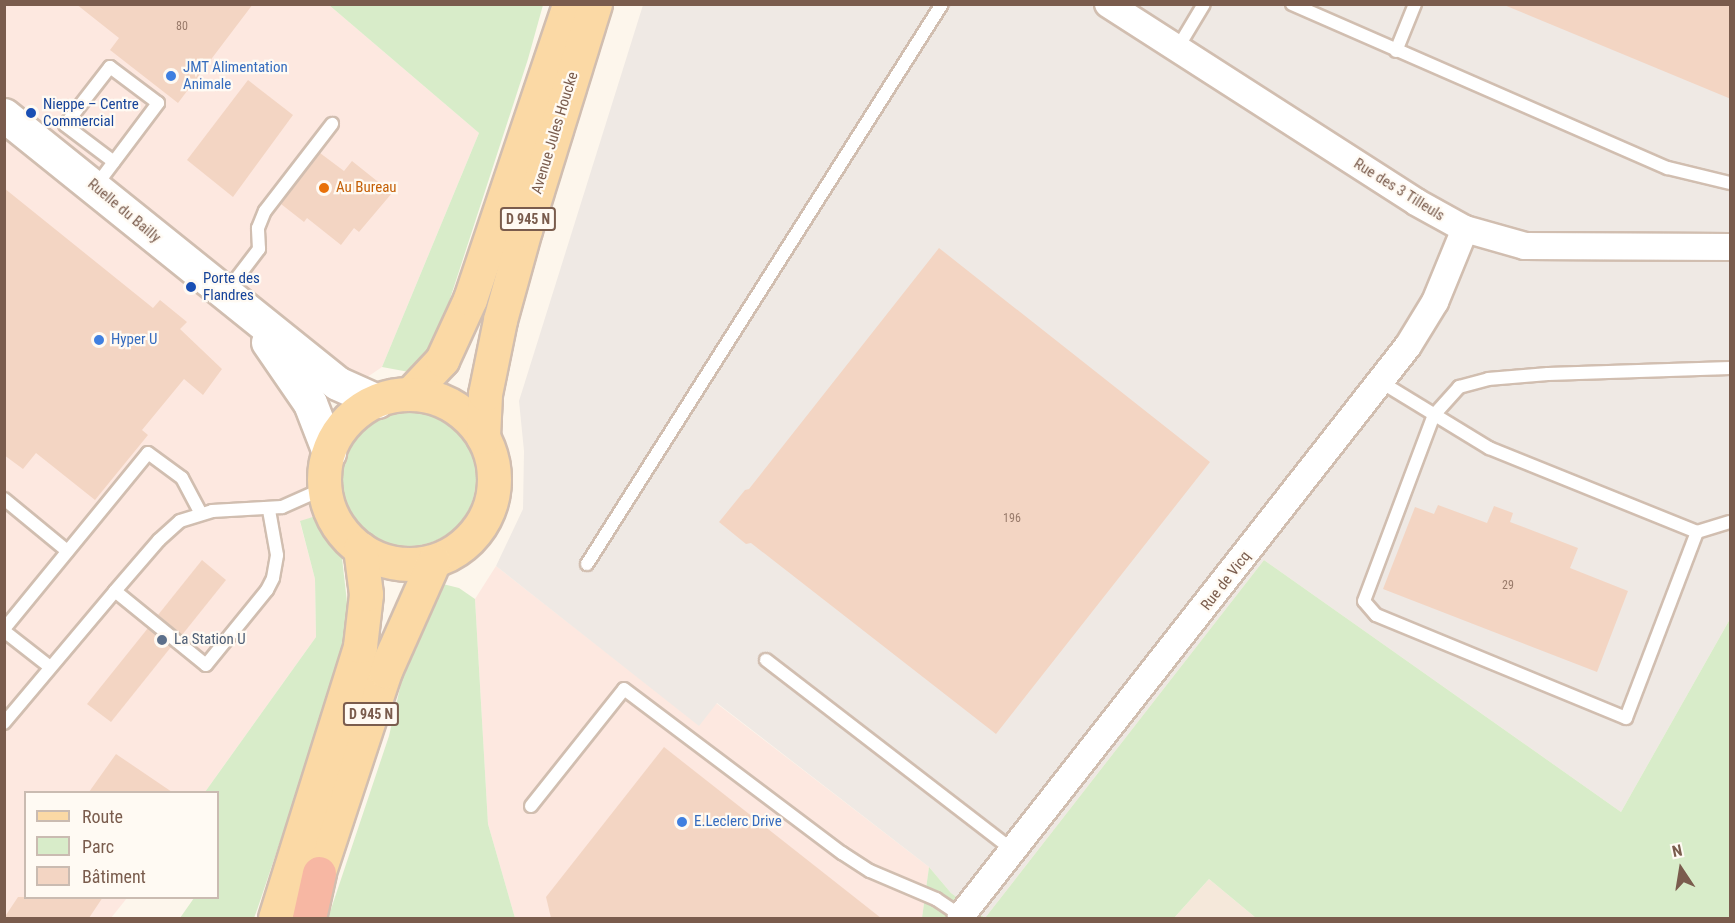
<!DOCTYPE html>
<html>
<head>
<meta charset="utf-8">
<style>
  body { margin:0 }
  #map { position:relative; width:1735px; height:923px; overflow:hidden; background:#fdf6ec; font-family:"Roboto Condensed",sans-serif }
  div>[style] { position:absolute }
  .residential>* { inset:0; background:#f5e8da }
  .commercial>* { inset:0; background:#fde8e0 }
  .industrial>* { inset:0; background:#efe9e4 }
  .green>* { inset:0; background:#d8ecc9 }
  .round { border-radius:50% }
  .building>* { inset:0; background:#f3d5c3 }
  .roads { filter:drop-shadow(2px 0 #d1beb0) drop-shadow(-2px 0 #d1beb0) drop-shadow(0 2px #d1beb0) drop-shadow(0 -2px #d1beb0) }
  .lane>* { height:12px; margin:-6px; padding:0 6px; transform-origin:6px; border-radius:6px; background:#fff }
  .street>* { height:26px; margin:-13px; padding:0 13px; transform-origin:13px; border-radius:13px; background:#fff }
  .secondary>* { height:33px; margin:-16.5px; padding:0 16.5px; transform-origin:16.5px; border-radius:16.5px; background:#fff }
  .primary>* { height:33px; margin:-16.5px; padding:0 16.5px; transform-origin:16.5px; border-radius:16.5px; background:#fbd9a5 }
  .primary>.ring { margin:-16.5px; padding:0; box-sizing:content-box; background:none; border:33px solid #fbd9a5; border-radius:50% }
  .highway>* { height:33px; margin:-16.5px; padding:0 16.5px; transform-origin:16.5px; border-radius:16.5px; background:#f7b7a3 }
  .dots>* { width:16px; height:16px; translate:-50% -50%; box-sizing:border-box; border:3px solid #fffaf3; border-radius:50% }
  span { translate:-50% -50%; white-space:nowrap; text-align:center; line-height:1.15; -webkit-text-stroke:4.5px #fffaf3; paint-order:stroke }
  .number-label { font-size:12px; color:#987a6a }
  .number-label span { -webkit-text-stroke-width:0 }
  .shield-label span { padding:2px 4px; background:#fffaf3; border:2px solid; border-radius:4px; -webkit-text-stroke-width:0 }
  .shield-label { font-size:14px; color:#7a5c4d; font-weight:700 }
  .shop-label { font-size:15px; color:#366cbe }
  .left { translate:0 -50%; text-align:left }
  .transit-label { font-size:15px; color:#164399 }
  .street-label { font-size:15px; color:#7a5c4d }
  .food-label { font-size:15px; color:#c56008 }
  .service-label { font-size:15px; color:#4e5e75 }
  .frame { position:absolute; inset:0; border:6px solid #7a5c4d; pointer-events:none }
  .legend { position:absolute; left:24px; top:791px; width:195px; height:108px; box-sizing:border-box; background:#fffaf3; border:2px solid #cabbb1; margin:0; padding:8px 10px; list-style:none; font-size:18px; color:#7a5c4d }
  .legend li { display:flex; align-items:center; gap:12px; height:30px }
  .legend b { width:30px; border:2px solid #cabbb1 }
  .north { position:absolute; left:1651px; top:839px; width:60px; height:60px; -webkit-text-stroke:4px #fffaf3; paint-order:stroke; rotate:348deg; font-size:16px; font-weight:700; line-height:24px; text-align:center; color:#7a5c4d }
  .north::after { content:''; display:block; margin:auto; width:21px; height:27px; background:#7a5c4d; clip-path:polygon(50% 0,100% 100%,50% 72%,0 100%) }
</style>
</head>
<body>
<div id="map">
  <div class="residential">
    <i style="clip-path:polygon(1209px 879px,1256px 918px,1174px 918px)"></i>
  </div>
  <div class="commercial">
    <i style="clip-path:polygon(5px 5px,329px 5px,479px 133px,382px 367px,360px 382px,325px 358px,312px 444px,313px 482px,319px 515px,300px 522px,315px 579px,316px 637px,205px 792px,26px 792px,26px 898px,127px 898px,111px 918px,5px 918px)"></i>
    <i style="clip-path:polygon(496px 566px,699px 725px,716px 703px,929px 867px,922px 918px,515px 918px,488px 824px,475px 599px)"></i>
  </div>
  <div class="industrial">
    <i style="clip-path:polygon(643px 5px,1730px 5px,1730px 619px,1621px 812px,1264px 560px,985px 918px,951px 893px,929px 867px,717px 703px,699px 726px,496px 566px,523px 509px,524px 451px,519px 401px)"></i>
  </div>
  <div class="green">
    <i style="clip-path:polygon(329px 5px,543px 5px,528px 59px,436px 342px,409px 372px,382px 367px,479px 133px)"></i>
    <i class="round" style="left:342px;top:412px;width:134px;height:134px"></i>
    <i style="clip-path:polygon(319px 515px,342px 558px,349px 620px,321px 720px,257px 910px,254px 918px,180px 918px,194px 898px,218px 898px,218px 792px,205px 792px,316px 637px,315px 579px,300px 521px)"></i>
    <i style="clip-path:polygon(1264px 560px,1621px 812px,1730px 619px,1730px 918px,1256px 918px,1209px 879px,1174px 918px,922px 918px,929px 867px,951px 893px,985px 918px)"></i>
    <i style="clip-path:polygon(435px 582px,459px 588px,475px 599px,488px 824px,515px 918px,328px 918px,389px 736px,412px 635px)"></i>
  </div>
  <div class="building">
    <i style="clip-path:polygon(76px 4px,253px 4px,178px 103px,110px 50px,119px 38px)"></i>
    <i style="clip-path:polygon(1504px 4px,1731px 4px,1731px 99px,1504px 5px)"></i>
    <i style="clip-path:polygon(248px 80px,293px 115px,233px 197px,187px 160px)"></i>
    <i style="clip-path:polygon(320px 153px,344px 171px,352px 161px,392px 193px,359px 232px,354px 228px,341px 245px,307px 218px,304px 222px,281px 204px)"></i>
    <i style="clip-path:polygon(4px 188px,153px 308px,160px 300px,187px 322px,180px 329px,222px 369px,203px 395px,184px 379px,142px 430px,148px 435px,95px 500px,36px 453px,23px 469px,4px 455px)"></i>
    <i style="clip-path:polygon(939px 248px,1210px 462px,996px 734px,751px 543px,746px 544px,719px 522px,745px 490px,749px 489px)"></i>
    <i style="clip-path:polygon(1438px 505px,1487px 523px,1494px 506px,1513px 513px,1510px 522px,1578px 548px,1570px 568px,1628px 591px,1597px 672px,1383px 589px,1415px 507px,1434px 514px)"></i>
    <i style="clip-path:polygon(202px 560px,226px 580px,182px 635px,158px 615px)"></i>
    <i style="clip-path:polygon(148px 628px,171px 647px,111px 722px,87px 704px)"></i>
    <i style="clip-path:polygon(664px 747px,881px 918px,551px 918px,546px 897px)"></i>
    <i style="clip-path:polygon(116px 754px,172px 792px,89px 792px)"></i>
    <i style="clip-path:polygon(18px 897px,103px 897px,89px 918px,4px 918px)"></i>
  </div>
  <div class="roads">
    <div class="lane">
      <i style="left:1292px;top:4px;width:410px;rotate:23.6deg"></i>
      <i style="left:1668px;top:168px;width:64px;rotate:13.6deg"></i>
      <i style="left:1177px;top:49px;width:52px;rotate:-59deg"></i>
      <i style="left:1396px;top:51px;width:51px;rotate:-68deg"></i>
      <i style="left:95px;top:187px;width:105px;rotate:-53.1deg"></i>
      <i style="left:158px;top:103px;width:60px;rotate:-143.1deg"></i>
      <i style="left:110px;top:67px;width:73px;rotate:127.8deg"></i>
      <i style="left:65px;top:125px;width:61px;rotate:37.1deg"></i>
      <i style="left:227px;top:291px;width:53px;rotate:-52.7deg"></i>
      <i style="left:259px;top:249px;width:21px;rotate:-93deg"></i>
      <i style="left:258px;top:228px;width:18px;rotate:-68deg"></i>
      <i style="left:265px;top:211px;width:110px;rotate:-52.4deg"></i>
      <i style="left:1381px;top:382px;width:127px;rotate:31.4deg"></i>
      <i style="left:1489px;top:448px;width:224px;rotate:22deg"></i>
      <i style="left:1697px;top:532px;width:34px;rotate:-17deg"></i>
      <i style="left:4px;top:499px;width:82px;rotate:39.5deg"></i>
      <i style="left:1697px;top:532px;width:199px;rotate:110.9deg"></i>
      <i style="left:1626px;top:718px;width:270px;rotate:-157.6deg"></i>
      <i style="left:1376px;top:615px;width:18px;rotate:-131deg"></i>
      <i style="left:1364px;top:601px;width:199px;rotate:-69.4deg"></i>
      <i style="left:1434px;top:415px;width:38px;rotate:-48deg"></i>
      <i style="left:1459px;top:387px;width:30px;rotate:-15deg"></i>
      <i style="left:1488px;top:379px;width:60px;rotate:-4.8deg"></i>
      <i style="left:1548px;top:374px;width:182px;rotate:-1.9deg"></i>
      <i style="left:587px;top:564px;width:663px;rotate:-57.63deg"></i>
      <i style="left:115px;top:591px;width:117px;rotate:39.1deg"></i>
      <i style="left:206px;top:665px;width:97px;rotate:-50.9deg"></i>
      <i style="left:267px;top:590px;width:13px;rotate:-63deg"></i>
      <i style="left:273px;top:578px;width:23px;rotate:-80deg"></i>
      <i style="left:277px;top:555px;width:46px;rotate:-100.1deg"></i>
      <i style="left:4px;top:629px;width:227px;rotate:-50.7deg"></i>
      <i style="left:148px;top:453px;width:42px;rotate:36.3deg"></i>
      <i style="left:182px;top:478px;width:40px;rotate:62deg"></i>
      <i style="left:4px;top:631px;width:58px;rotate:38deg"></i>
      <i style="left:766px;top:660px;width:313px;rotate:37.6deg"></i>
      <i style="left:4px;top:723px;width:172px;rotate:-49.9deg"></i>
      <i style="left:115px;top:591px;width:67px;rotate:-49.2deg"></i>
      <i style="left:159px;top:540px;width:28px;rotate:-42deg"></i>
      <i style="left:180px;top:521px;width:34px;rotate:-17deg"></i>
      <i style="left:212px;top:511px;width:70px;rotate:-3.3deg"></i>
      <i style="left:282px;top:507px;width:47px;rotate:-23.8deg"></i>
      <i style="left:531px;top:806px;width:149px;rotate:-51.5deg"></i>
      <i style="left:624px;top:689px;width:273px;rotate:37deg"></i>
      <i style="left:842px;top:853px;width:33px;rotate:33deg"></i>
      <i style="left:870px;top:871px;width:72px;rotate:23deg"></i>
      <i style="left:936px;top:899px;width:30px;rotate:34deg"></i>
      <i style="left:961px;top:916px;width:3px;rotate:135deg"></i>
    </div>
    <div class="street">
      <i style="left:1108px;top:4px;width:366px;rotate:32.7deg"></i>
      <i style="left:1416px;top:202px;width:56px;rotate:28.9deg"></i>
      <i style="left:1465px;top:229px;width:62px;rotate:15.8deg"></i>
      <i style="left:1525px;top:246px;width:205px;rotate:0.3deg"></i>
      <i style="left:963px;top:918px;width:3px;rotate:-135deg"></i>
      <i style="left:961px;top:916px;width:724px;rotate:-51.9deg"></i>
      <i style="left:1408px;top:346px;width:52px;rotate:-58.5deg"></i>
      <i style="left:1435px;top:302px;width:79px;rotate:-67.7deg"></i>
    </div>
    <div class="secondary">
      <i style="left:4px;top:115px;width:427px;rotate:38.8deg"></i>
      <i style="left:337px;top:383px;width:44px;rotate:24.2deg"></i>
      <i style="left:268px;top:342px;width:74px;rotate:55.5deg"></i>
      <i style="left:310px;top:403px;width:53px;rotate:68.8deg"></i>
    </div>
    <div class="primary">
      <i style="left:410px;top:394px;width:47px;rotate:-46.7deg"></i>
      <i style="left:442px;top:360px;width:67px;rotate:-65.3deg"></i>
      <i style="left:470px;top:299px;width:311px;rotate:-71.4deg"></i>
      <i class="ring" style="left:324px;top:394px;width:137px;height:137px"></i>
      <i style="left:483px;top:437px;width:43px;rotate:-87.3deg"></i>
      <i style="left:485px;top:394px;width:76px;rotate:-78.5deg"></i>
      <i style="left:500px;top:320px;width:93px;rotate:-74.5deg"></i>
      <i style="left:525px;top:230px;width:237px;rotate:-72.8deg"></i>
      <i style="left:310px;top:899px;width:240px;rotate:-71.8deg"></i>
      <i style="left:385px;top:671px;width:120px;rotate:-66deg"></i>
      <i style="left:275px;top:918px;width:285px;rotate:-72.6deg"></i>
      <i style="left:360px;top:646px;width:52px;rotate:-83.4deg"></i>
      <i style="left:366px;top:594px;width:46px;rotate:-97.4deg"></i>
    </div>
    <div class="highway">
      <i style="left:309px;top:918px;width:46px;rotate:-77.5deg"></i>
    </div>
  </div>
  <div class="dots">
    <i style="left:171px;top:76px;background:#3f7fe0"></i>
    <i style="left:31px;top:113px;background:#1a4fb4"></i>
    <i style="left:324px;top:188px;background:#e8710a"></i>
    <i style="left:191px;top:287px;background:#1a4fb4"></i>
    <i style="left:99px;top:340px;background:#3f7fe0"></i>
    <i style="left:162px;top:640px;background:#5c6f8a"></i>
    <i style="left:682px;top:822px;background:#3f7fe0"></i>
  </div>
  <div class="number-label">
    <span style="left:182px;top:27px">80</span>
    <span style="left:1012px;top:519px">196</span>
    <span style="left:1508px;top:586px">29</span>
  </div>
  <div class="shield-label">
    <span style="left:528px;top:219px">D 945 N</span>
    <span style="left:371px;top:714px">D 945 N</span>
  </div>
  <div class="shop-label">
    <span class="left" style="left:183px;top:76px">JMT Alimentation<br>Animale</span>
    <span class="left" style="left:111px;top:340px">Hyper U</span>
    <span class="left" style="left:694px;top:822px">E.Leclerc Drive</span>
  </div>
  <div class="transit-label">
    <span class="left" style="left:43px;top:113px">Nieppe – Centre<br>Commercial</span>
    <span class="left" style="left:203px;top:287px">Porte des<br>Flandres</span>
  </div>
  <div class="street-label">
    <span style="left:555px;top:133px;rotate:-73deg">Avenue Jules Houcke</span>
    <span style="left:1399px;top:190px;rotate:32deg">Rue des 3 Tilleuls</span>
    <span style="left:124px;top:211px;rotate:40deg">Ruelle du Bailly</span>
    <span style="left:1226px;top:581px;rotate:-52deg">Rue de Vicq</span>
  </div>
  <div class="food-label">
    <span class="left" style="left:336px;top:188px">Au Bureau</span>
  </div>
  <div class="service-label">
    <span class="left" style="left:174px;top:640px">La Station U</span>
  </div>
  <div class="frame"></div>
  <ul class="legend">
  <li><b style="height:8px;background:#fbd9a5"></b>Route</li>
  <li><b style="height:16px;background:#d8ecc9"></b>Parc</li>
  <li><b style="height:16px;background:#f3d5c3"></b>Bâtiment</li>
  </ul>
  <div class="north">N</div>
</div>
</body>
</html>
